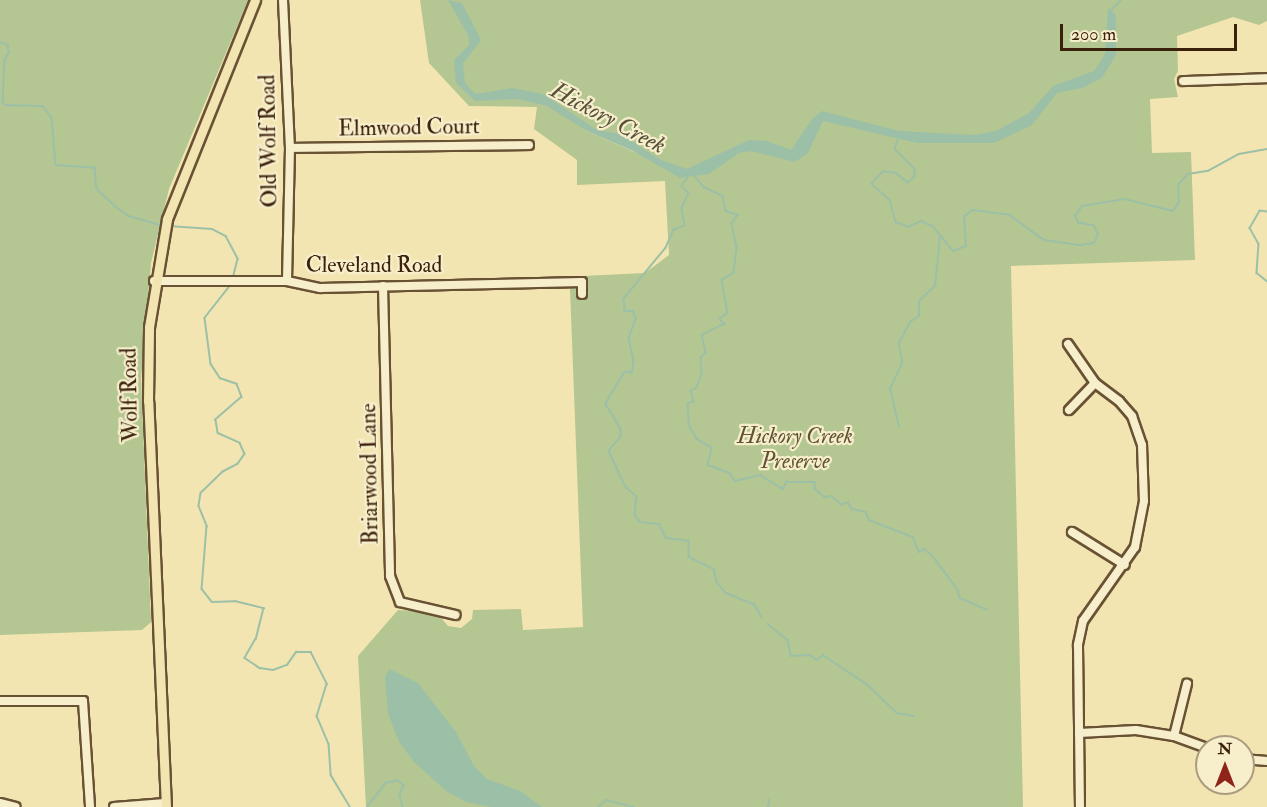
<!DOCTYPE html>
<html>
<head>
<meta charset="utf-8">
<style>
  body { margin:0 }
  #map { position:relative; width:1267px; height:807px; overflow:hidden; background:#f3e5b1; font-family:"IM FELL Double Pica",serif }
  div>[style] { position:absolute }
  .green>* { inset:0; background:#b4c691 }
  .water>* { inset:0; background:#9cc0a7 }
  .stream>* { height:1.5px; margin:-0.75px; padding:0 0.75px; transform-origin:0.75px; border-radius:0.75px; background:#9cc0a7 }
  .roads { filter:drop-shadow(2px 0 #695234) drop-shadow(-2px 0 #695234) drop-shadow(0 2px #695234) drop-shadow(0 -2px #695234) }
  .minor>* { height:8px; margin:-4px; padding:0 4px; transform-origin:4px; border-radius:4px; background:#f7eecc }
  .major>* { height:9px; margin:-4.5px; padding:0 4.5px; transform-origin:4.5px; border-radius:4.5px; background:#f3e5b1 }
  span { translate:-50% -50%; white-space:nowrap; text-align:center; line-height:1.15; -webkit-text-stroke:4.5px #f7eecc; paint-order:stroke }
  .street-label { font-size:22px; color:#3b210b }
  .park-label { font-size:22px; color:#5f5333; font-style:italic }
  .water-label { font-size:24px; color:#58513a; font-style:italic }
  .north { position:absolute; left:1195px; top:735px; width:60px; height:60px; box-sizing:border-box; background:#f7eecc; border:2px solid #ac9c7f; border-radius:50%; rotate:0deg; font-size:16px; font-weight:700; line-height:24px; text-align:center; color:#3b210b }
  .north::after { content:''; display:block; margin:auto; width:21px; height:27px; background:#8f2418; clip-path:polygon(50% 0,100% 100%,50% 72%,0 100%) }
  .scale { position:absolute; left:1060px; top:24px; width:177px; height:27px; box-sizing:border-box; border:3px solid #3b210b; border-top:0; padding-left:8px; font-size:18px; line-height:21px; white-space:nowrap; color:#3b210b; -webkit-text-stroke:4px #f7eecc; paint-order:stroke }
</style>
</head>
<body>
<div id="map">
  <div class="green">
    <i style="clip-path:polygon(0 0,248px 0,169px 189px,151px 263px,141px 379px,151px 622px,142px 630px,0 635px)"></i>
    <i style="clip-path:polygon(evenodd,420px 0,1267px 0,1267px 21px,1259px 25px,1233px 17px,1177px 36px,1178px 71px,1174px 79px,1178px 97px,1150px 99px,1152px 153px,1191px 152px,1195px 260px,1011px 266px,1023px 807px,366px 807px,358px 656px,398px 610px,437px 613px,448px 626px,461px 628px,472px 619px,473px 610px,521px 609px,523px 630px,583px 627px,570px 289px,583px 276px,645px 273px,669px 255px,665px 181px,577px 185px,577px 160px,534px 129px,537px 107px,469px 106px,429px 63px,420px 0,557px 110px,648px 158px,587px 131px,557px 110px)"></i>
  </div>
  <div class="water">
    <i style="clip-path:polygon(448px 0,462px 3px,481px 40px,463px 64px,465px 83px,472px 91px,476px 94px,512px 88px,543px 94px,597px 130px,620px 134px,661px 160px,687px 169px,749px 140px,767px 141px,791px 150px,812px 119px,822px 111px,899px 131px,974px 135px,996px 131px,1029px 113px,1053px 86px,1094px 71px,1105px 54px,1108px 8px,1116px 15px,1116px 55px,1102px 78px,1082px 88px,1057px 93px,1032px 125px,994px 143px,917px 143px,823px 121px,808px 153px,795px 162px,751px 151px,739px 153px,709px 174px,680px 178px,633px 151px,587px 131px,547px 106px,517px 99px,475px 101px,456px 83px,454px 60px,469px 45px,469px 37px)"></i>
    <i style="clip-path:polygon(389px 669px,418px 683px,456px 732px,474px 766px,487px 779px,520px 791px,542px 807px,491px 807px,466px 802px,446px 791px,413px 761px,399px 742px,388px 714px,385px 677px)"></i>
  </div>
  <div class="stream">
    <i style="left:1111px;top:10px;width:14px;rotate:-45deg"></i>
    <i style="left:0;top:42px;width:9px;rotate:21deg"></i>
    <i style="left:8px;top:45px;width:8px;rotate:83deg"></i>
    <i style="left:9px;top:53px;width:8px;rotate:120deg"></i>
    <i style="left:5px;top:60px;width:42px;rotate:92.7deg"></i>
    <i style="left:3px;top:102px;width:4px;rotate:56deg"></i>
    <i style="left:5px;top:105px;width:38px;rotate:2deg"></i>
    <i style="left:43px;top:106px;width:15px;rotate:53deg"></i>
    <i style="left:52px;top:118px;width:47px;rotate:85.1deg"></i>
    <i style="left:56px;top:165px;width:39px;rotate:4deg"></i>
    <i style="left:95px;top:168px;width:21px;rotate:85deg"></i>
    <i style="left:97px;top:189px;width:26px;rotate:43deg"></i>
    <i style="left:116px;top:207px;width:16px;rotate:35deg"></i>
    <i style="left:129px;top:216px;width:33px;rotate:16deg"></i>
    <i style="left:898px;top:140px;width:9px;rotate:108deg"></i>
    <i style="left:895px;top:149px;width:28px;rotate:45deg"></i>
    <i style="left:915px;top:169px;width:8px;rotate:90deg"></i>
    <i style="left:915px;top:177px;width:9px;rotate:139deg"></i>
    <i style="left:908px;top:183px;width:16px;rotate:-142deg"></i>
    <i style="left:895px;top:173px;width:12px;rotate:-175deg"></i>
    <i style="left:883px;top:172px;width:16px;rotate:133deg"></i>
    <i style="left:872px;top:184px;width:24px;rotate:42deg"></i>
    <i style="left:890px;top:200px;width:23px;rotate:75deg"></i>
    <i style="left:896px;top:222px;width:14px;rotate:21deg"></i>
    <i style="left:909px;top:227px;width:13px;rotate:-27deg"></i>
    <i style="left:921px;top:221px;width:13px;rotate:23deg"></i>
    <i style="left:933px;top:226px;width:32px;rotate:51deg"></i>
    <i style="left:953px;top:251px;width:14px;rotate:-21deg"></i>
    <i style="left:966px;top:246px;width:29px;rotate:-94deg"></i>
    <i style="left:964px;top:217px;width:11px;rotate:-41deg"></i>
    <i style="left:972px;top:210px;width:38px;rotate:7deg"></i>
    <i style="left:1010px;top:215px;width:42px;rotate:36.3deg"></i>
    <i style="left:1044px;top:240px;width:37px;rotate:8deg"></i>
    <i style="left:1081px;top:245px;width:13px;rotate:-9deg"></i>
    <i style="left:1094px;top:243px;width:9px;rotate:-63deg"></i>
    <i style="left:1098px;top:235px;width:10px;rotate:-114deg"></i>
    <i style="left:1094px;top:226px;width:16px;rotate:-169deg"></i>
    <i style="left:1078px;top:223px;width:8px;rotate:-113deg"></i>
    <i style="left:1075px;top:216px;width:12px;rotate:-55deg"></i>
    <i style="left:1082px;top:206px;width:44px;rotate:-9.2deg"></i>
    <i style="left:1125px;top:199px;width:49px;rotate:14deg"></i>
    <i style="left:1173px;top:211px;width:11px;rotate:-56deg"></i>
    <i style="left:1179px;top:202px;width:17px;rotate:-93deg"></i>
    <i style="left:1178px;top:185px;width:15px;rotate:-48deg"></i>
    <i style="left:1188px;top:174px;width:20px;rotate:-9deg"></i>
    <i style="left:1208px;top:171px;width:35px;rotate:-29deg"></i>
    <i style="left:1239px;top:154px;width:28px;rotate:-10deg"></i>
    <i style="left:694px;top:175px;width:16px;rotate:50deg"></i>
    <i style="left:704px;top:187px;width:21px;rotate:25deg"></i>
    <i style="left:723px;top:196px;width:15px;rotate:79deg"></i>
    <i style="left:726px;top:211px;width:13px;rotate:18deg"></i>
    <i style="left:738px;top:215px;width:11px;rotate:124deg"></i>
    <i style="left:732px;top:224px;width:25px;rotate:78deg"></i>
    <i style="left:737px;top:248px;width:25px;rotate:97deg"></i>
    <i style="left:734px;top:273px;width:14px;rotate:150deg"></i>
    <i style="left:722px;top:280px;width:34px;rotate:80deg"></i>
    <i style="left:728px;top:313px;width:10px;rotate:143deg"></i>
    <i style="left:720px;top:319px;width:7px;rotate:45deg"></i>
    <i style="left:725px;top:324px;width:25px;rotate:154deg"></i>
    <i style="left:702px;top:335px;width:18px;rotate:77deg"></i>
    <i style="left:706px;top:353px;width:7px;rotate:135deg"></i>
    <i style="left:701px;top:358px;width:16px;rotate:86deg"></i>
    <i style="left:702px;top:374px;width:15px;rotate:110deg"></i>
    <i style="left:697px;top:388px;width:7px;rotate:153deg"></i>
    <i style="left:691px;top:391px;width:11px;rotate:75deg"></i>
    <i style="left:694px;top:402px;width:6px;rotate:162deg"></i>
    <i style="left:688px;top:404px;width:21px;rotate:87deg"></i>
    <i style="left:689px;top:425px;width:16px;rotate:60deg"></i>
    <i style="left:697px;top:439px;width:17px;rotate:31deg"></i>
    <i style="left:712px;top:448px;width:17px;rotate:103deg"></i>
    <i style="left:708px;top:465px;width:23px;rotate:20deg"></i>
    <i style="left:730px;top:473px;width:9px;rotate:58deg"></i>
    <i style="left:735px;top:481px;width:26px;rotate:-13deg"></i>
    <i style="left:760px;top:475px;width:27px;rotate:31deg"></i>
    <i style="left:783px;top:489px;width:8px;rotate:-67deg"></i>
    <i style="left:786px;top:482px;width:29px"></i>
    <i style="left:815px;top:482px;width:7px;rotate:90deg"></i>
    <i style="left:815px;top:489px;width:13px;rotate:39deg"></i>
    <i style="left:825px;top:497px;width:7px;rotate:-8deg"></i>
    <i style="left:832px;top:496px;width:13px;rotate:42deg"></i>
    <i style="left:842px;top:505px;width:7px;rotate:-27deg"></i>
    <i style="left:848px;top:502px;width:8px;rotate:60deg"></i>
    <i style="left:852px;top:509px;width:14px;rotate:12deg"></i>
    <i style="left:866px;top:512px;width:9px;rotate:69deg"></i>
    <i style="left:869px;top:520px;width:47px;rotate:21.1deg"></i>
    <i style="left:913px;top:537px;width:16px;rotate:68deg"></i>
    <i style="left:919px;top:552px;width:6px;rotate:-31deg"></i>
    <i style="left:924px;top:549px;width:11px;rotate:38deg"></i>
    <i style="left:933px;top:556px;width:42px;rotate:53.7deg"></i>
    <i style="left:958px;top:590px;width:8px;rotate:76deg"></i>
    <i style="left:960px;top:598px;width:30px;rotate:23deg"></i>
    <i style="left:688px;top:178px;width:10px;rotate:127deg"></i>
    <i style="left:682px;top:186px;width:10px;rotate:45deg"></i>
    <i style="left:689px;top:193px;width:17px;rotate:115deg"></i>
    <i style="left:682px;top:208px;width:18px;rotate:81deg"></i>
    <i style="left:685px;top:226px;width:12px;rotate:160deg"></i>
    <i style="left:674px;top:230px;width:20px;rotate:114deg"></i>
    <i style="left:666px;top:248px;width:66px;rotate:129.5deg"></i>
    <i style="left:624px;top:299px;width:12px;rotate:85deg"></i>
    <i style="left:625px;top:311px;width:8px"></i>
    <i style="left:633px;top:311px;width:9px;rotate:69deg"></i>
    <i style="left:636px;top:319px;width:20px;rotate:110deg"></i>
    <i style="left:629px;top:338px;width:24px;rotate:78deg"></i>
    <i style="left:634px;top:361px;width:12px;rotate:99deg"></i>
    <i style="left:632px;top:373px;width:7px;rotate:-172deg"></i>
    <i style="left:625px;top:372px;width:37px;rotate:121deg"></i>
    <i style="left:606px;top:404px;width:29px;rotate:59deg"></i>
    <i style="left:621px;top:429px;width:8px;rotate:90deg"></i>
    <i style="left:621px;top:437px;width:18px;rotate:131deg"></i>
    <i style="left:609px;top:451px;width:40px;rotate:65deg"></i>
    <i style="left:626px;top:487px;width:15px;rotate:42deg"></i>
    <i style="left:637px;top:497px;width:18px;rotate:96deg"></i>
    <i style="left:635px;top:515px;width:9px;rotate:54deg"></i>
    <i style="left:640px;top:522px;width:19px;rotate:6deg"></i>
    <i style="left:659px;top:524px;width:16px;rotate:63deg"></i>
    <i style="left:666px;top:538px;width:23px;rotate:7deg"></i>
    <i style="left:689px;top:541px;width:16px;rotate:90deg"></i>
    <i style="left:689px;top:557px;width:28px;rotate:26deg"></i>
    <i style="left:714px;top:569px;width:13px;rotate:77deg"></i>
    <i style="left:717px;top:582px;width:14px;rotate:51deg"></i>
    <i style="left:726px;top:593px;width:31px;rotate:22deg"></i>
    <i style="left:755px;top:605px;width:14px;rotate:60deg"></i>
    <i style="left:1267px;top:212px;width:7px;rotate:-172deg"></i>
    <i style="left:1260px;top:211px;width:20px;rotate:120deg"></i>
    <i style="left:1250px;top:228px;width:18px;rotate:61deg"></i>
    <i style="left:1259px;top:244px;width:29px;rotate:94deg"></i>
    <i style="left:1257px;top:273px;width:13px;rotate:39deg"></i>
    <i style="left:169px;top:226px;width:43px;rotate:4deg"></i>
    <i style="left:212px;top:229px;width:16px;rotate:27deg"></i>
    <i style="left:226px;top:236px;width:26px;rotate:62deg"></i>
    <i style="left:238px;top:259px;width:16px;rotate:104deg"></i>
    <i style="left:231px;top:285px;width:42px;rotate:128.2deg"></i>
    <i style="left:205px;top:318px;width:46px;rotate:82.6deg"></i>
    <i style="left:211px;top:364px;width:17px;rotate:57deg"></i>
    <i style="left:220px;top:378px;width:18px;rotate:19deg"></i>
    <i style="left:237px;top:384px;width:14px;rotate:69deg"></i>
    <i style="left:242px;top:397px;width:35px;rotate:139deg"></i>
    <i style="left:216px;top:420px;width:13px;rotate:81deg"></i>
    <i style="left:218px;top:433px;width:24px;rotate:24deg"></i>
    <i style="left:240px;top:443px;width:12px;rotate:66deg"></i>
    <i style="left:245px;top:454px;width:12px;rotate:125deg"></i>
    <i style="left:238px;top:464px;width:17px;rotate:152deg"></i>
    <i style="left:223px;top:472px;width:30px;rotate:136deg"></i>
    <i style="left:201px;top:493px;width:13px;rotate:99deg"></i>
    <i style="left:199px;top:506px;width:22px;rotate:68deg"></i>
    <i style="left:207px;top:526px;width:63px;rotate:94.5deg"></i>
    <i style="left:202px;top:589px;width:16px;rotate:52deg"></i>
    <i style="left:212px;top:602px;width:23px;rotate:-2deg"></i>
    <i style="left:235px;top:601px;width:30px;rotate:14deg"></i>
    <i style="left:264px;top:608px;width:32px;rotate:104deg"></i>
    <i style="left:256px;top:639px;width:22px;rotate:120deg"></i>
    <i style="left:245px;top:658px;width:18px;rotate:34deg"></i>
    <i style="left:260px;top:668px;width:13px;rotate:9deg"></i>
    <i style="left:273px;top:670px;width:15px;rotate:-20deg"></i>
    <i style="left:287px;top:665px;width:16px;rotate:-55deg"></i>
    <i style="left:296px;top:652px;width:15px"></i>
    <i style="left:311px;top:652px;width:36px;rotate:63deg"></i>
    <i style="left:327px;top:684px;width:34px;rotate:107deg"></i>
    <i style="left:317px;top:716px;width:30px;rotate:67deg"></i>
    <i style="left:329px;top:744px;width:31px;rotate:86deg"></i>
    <i style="left:331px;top:775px;width:37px;rotate:59deg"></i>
    <i style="left:899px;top:427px;width:39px;rotate:-103deg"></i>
    <i style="left:890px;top:389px;width:29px;rotate:-65deg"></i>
    <i style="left:902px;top:363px;width:20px;rotate:-99deg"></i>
    <i style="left:899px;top:343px;width:24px;rotate:-62deg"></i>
    <i style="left:910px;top:322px;width:11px;rotate:-34deg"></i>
    <i style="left:919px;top:316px;width:15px;rotate:-90deg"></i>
    <i style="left:919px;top:301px;width:22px;rotate:-43deg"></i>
    <i style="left:935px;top:286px;width:49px;rotate:-84.2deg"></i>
    <i style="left:768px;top:624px;width:26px;rotate:39deg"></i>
    <i style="left:788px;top:640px;width:16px;rotate:79deg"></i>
    <i style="left:791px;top:656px;width:19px;rotate:-3deg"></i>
    <i style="left:810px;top:655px;width:9px;rotate:36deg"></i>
    <i style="left:817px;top:660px;width:8px;rotate:-40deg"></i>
    <i style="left:823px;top:655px;width:54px;rotate:33.7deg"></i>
    <i style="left:868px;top:685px;width:40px;rotate:44deg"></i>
    <i style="left:897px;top:713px;width:17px;rotate:10deg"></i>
    <i style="left:367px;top:807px;width:31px;rotate:-52deg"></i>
    <i style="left:386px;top:783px;width:11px;rotate:-15deg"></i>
    <i style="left:397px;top:780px;width:9px;rotate:36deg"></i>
    <i style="left:404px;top:785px;width:11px;rotate:112deg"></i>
    <i style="left:400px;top:795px;width:12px;rotate:76deg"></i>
    <i style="left:598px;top:807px;width:11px;rotate:-41deg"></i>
    <i style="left:606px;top:800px;width:29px;rotate:14deg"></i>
    <i style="left:768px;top:807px;width:7px;rotate:-82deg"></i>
  </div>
  <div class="roads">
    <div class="minor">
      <i style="left:283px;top:0;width:148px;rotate:87.3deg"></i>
      <i style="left:290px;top:148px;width:133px;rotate:91.3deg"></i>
      <i style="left:1183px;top:81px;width:84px;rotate:-2deg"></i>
      <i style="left:290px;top:148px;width:239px;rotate:-0.7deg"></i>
      <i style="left:154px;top:281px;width:133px"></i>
      <i style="left:287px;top:281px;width:34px;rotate:12deg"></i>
      <i style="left:320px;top:288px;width:262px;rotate:-1.3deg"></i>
      <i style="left:582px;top:282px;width:12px;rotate:90deg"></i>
      <i style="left:383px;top:286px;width:290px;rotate:88.6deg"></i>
      <i style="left:390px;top:576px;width:28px;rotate:69deg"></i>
      <i style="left:400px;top:602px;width:57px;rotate:13.1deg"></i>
      <i style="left:1068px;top:344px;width:47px;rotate:55.3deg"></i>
      <i style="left:1095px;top:383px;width:30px;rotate:37deg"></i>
      <i style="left:1119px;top:401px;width:20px;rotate:49deg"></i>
      <i style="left:1132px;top:416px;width:31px;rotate:71deg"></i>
      <i style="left:1142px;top:445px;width:56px;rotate:88deg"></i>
      <i style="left:1144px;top:501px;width:47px;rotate:101.1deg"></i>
      <i style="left:1135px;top:547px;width:90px;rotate:125.1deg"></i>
      <i style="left:1083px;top:621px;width:25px;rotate:102deg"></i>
      <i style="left:1078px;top:645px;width:162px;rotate:89.3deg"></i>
      <i style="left:1069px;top:410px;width:37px;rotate:-46deg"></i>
      <i style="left:1072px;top:532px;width:62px;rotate:31.9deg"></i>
      <i style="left:0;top:701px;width:83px"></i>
      <i style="left:83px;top:701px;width:106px;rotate:86.2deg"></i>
      <i style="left:1079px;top:733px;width:57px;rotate:-3deg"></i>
      <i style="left:1136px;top:730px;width:38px;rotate:9deg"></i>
      <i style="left:1174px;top:736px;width:35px;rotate:20deg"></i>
      <i style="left:1174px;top:736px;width:54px;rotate:-76deg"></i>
      <i style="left:1243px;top:759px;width:24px;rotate:5deg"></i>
      <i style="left:1218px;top:784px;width:1px;rotate:-45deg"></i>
      <i style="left:0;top:803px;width:16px;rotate:14deg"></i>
      <i style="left:114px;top:807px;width:51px;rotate:-4.5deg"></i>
    </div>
    <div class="major">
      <i style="left:166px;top:807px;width:406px;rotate:-92.5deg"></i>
      <i style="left:148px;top:401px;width:74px;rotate:-89.2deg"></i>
      <i style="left:149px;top:327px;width:109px;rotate:-80.5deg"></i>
      <i style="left:167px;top:219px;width:236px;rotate:-68.1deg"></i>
    </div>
  </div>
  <div class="street-label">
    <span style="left:409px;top:128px;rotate:-1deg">Elmwood Court</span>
    <span style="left:269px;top:141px;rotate:-91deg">Old Wolf Road</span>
    <span style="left:374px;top:266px">Cleveland Road</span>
    <span style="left:130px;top:395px;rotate:-91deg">Wolf Road</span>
    <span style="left:370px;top:474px;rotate:-91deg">Briarwood Lane</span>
  </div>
  <div class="park-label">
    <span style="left:795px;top:449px">Hickory Creek<br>Preserve</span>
  </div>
  <div class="water-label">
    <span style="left:608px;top:118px;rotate:28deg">Hickory Creek</span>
  </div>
  <div class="north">N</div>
  <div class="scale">200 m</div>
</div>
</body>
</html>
